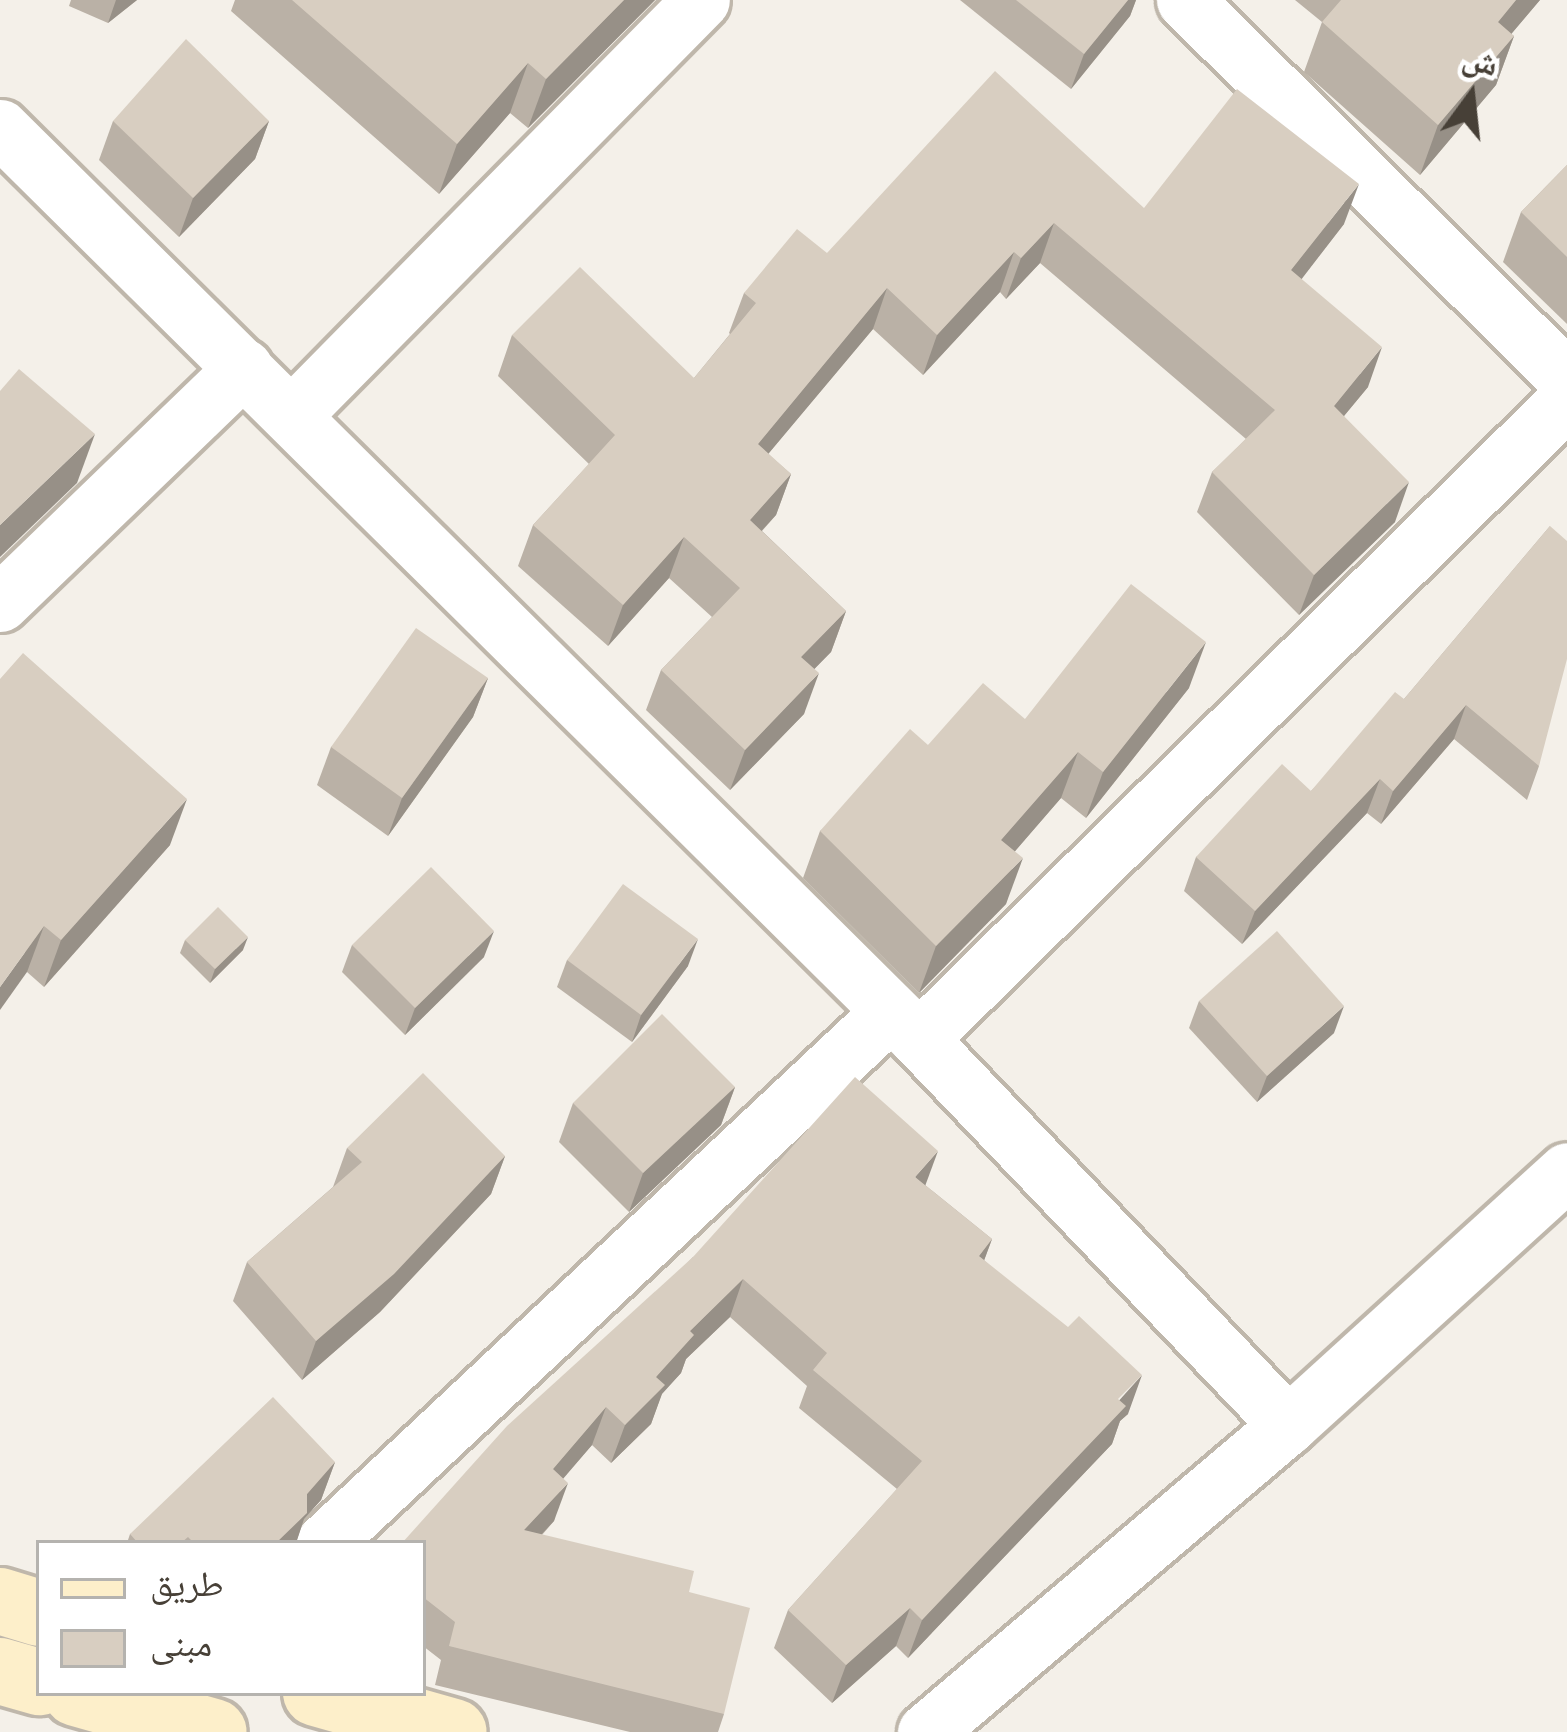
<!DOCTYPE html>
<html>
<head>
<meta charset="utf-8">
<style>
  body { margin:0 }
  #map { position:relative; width:1567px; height:1732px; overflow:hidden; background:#f4f0e9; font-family:Jost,"Noto Naskh Arabic",sans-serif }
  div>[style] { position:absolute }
  .roads { filter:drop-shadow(3px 0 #bfb7ab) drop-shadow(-3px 0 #bfb7ab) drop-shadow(0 3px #bfb7ab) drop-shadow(0 -3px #bfb7ab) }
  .street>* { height:57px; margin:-28.5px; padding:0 28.5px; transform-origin:28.5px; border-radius:28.5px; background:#fff }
  .secondary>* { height:66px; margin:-33px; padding:0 33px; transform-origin:33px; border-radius:33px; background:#fdefca }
  .wall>* { inset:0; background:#bab1a6 }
  .shaded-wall>* { inset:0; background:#979087 }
  .building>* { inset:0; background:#d8cec1 }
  span { translate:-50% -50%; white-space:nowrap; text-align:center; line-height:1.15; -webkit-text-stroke:10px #fff; paint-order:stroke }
  .legend { position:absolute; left:36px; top:1540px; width:390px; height:156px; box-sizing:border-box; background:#fff; border:3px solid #b5b3af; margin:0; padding:15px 21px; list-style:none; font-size:36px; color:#474037 }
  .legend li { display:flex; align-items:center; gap:24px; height:60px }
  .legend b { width:60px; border:3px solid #b5b3af }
  .north { position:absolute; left:1411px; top:36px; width:120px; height:120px; -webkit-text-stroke:9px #fff; paint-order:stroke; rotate:15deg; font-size:33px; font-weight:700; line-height:48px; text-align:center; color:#474037 }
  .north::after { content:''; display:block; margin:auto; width:42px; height:54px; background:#474037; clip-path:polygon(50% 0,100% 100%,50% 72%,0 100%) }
</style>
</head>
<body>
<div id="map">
  <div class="roads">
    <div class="street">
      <i style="left:1185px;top:0;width:538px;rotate:44.77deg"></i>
      <i style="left:0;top:128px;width:1294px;rotate:44.75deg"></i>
      <i style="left:919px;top:1039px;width:534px;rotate:46.29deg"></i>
      <i style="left:293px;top:414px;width:581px;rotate:-45.42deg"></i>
      <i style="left:0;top:603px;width:339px;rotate:-44deg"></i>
      <i style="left:919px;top:1039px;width:910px;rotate:-44.6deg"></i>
      <i style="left:324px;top:1543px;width:776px;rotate:-43.17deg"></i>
      <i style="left:926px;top:1732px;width:475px;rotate:-40.3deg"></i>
      <i style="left:1288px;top:1425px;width:377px;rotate:-42.3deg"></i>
    </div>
    <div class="secondary">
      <i style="left:0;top:1601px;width:41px;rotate:17.1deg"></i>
      <i style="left:0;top:1671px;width:41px;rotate:15.8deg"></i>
      <i style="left:76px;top:1693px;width:143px;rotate:15.8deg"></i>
      <i style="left:316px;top:1693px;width:143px;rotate:15.8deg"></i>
    </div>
  </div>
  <div class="wall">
    <i style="clip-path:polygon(71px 0,137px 0,108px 23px,69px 6px)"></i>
    <i style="clip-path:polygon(235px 0,655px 0,528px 128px,510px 113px,439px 194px,231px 11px)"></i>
    <i style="clip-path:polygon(960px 0,1136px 0,1130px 16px,1071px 89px)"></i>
    <i style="clip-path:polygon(1295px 0,1540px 0,1511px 34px,1514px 36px,1496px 85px,1420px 175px,1304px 72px,1322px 22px)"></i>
    <i style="clip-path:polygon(113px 121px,269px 121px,255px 159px,179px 237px,99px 160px)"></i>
    <i style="clip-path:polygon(1567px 165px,1567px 324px,1503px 262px,1521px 212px)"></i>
    <i style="clip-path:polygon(1144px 208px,1344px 224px,1301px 279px,1368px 387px,1344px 416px,1395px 522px,1299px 615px,1197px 512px,1212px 472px,1246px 439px,1040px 263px,1006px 299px,1000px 292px,923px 375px,873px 329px,768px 454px,791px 474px,776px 515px,762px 531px,846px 611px,831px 652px,814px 669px,804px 714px,730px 790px,646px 710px,661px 670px,712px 617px,669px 578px,608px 646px,518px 566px,533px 525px,589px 464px,498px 376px,512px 335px,694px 378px,730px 334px,729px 333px,744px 293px,827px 253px)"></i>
    <i style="clip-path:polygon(1550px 526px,1539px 766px,1527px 800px,1454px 739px,1381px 824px,1367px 813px,1242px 944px,1184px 891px,1196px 857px,1311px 791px,1404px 699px)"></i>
    <i style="clip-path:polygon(488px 678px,473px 717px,388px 836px,317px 785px,331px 747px)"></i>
    <i style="clip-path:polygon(0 679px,170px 845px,44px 987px,27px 972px)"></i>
    <i style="clip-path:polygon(1189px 688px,1086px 818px,1061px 798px,1015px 851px,1006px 904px,919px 993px,803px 878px,820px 831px,928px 745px,1025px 719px)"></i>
    <i style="clip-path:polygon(185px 940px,243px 950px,210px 983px,180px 953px)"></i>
    <i style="clip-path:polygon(352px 945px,484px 957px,405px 1035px,342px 972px)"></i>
    <i style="clip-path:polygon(567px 960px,688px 966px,632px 1042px,557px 987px)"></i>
    <i style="clip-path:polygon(1199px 1001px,1334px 1033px,1257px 1102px,1189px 1028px)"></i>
    <i style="clip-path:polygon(735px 1087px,721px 1125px,629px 1212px,559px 1142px,573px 1103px)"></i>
    <i style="clip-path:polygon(347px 1148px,505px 1156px,491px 1194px,380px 1312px,302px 1380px,233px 1301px,247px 1262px,333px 1187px)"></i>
    <i style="clip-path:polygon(925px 1185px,992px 1239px,984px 1260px,1128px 1414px,1120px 1421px,1112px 1444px,908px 1658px,896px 1646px,832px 1703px,774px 1648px,788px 1610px,897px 1489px,799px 1408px,807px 1386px,730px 1317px,686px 1359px,681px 1373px,662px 1393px,651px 1424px,611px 1463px,592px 1445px,563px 1478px,554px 1521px,542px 1535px,689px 1592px,724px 1714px,718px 1732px,630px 1732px,435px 1685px,441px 1660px,423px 1646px,423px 1543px,693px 1257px)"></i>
    <i style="clip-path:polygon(335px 1462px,321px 1500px,304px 1519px,296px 1543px,127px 1543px,130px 1534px)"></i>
  </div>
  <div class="shaded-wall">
    <i style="clip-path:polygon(116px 0,137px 0,108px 23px)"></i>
    <i style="clip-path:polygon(624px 0,655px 0,528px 128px,546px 79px)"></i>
    <i style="clip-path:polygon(1128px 0,1136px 0,1130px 16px,1071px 89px,1084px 54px)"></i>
    <i style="clip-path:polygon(1516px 0,1540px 0,1480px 71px,1498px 22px)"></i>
    <i style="clip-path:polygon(1514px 36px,1496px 85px,1420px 175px,1438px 125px)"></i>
    <i style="clip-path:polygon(528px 63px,510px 113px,439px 194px,457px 144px)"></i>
    <i style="clip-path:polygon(269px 121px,255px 159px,179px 237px,193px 198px)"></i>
    <i style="clip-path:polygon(1359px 184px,1344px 224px,1277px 311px,1291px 270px)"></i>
    <i style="clip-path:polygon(1054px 223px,1040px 263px,1006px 299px,1021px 258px)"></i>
    <i style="clip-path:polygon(1014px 252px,1000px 292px,923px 375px,937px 335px)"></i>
    <i style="clip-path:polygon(887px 288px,873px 329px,743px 484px,758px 444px)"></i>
    <i style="clip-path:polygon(1382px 347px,1368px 387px,1319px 446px,1334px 406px)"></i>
    <i style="clip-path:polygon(95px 434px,77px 483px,0 557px,0 525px)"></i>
    <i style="clip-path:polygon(791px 474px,776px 515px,735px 560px,750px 520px)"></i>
    <i style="clip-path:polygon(1409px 482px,1395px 522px,1299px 615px,1314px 575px)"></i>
    <i style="clip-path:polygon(684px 537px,669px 578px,608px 646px,623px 605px)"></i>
    <i style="clip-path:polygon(846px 611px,831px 652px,786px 698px,801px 657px)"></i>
    <i style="clip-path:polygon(1206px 642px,1189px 688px,1086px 818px,1103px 772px)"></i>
    <i style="clip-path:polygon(819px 673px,804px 714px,730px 790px,745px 750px)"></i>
    <i style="clip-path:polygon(488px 678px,473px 717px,388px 836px,402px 798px)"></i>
    <i style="clip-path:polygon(1466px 705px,1454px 739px,1381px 824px,1393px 791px)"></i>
    <i style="clip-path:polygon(1078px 752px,1061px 798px,985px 886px,1001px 840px)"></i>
    <i style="clip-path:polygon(1380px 779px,1367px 813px,1242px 944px,1255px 911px)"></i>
    <i style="clip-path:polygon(187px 799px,170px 845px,44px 987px,61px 940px)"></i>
    <i style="clip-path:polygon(1023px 858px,1006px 904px,919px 993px,936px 946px)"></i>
    <i style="clip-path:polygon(44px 926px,27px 972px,0 1010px,0 987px)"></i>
    <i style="clip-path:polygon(494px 931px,484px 957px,405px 1035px,415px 1008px)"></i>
    <i style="clip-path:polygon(248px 937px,243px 950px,210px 983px,215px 969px)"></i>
    <i style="clip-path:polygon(698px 939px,688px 966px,632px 1042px,641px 1015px)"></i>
    <i style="clip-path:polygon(1344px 1006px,1334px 1033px,1257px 1102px,1267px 1076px)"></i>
    <i style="clip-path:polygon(735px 1087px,721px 1125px,629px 1212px,643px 1173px)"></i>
    <i style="clip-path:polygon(938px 1151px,924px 1189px,915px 1177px)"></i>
    <i style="clip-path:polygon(505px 1156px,491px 1194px,380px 1312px,302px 1380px,316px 1341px)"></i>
    <i style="clip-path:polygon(992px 1239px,978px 1277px,979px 1256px)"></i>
    <i style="clip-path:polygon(743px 1279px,730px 1317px,686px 1359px,681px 1373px,662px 1394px,651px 1424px,611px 1463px,625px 1425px,656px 1377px,690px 1331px)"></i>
    <i style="clip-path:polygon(1142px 1375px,1128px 1414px,1120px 1421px,1112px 1444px,908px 1658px,922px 1620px)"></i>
    <i style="clip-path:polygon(606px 1407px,592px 1445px,539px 1507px,553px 1469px)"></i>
    <i style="clip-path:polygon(335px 1462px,321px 1500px,304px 1519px,296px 1543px,276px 1543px,307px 1494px)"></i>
    <i style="clip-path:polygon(568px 1483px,554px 1521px,510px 1568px,524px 1530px)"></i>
    <i style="clip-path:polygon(910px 1608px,896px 1646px,832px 1703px,846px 1665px)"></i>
  </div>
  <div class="building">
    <i style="clip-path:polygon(292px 0,624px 0,546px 79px,528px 63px,457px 144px)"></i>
    <i style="clip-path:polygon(1016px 0,1128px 0,1084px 54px)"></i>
    <i style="clip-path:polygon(1341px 0,1516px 0,1498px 22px,1514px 36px,1438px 125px,1322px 22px)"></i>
    <i style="clip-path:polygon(186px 39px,269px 121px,193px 198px,113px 121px)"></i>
    <i style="clip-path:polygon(995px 71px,1144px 208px,1237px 89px,1359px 184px,1291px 270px,1382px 347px,1334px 406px,1409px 482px,1314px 575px,1212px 472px,1275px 410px,1054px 223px,1021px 258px,1014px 252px,937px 335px,887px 288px,758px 444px,791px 474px,750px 520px,846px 611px,801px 657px,819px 673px,745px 750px,661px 670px,740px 588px,684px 537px,623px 605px,533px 525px,615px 435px,512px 335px,580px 267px,694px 378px,756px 303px,744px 293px,797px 229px,827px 253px)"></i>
    <i style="clip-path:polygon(1567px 165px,1567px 257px,1521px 212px)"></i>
    <i style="clip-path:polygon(19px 369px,95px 434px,0 525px,0 391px)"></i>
    <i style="clip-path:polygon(1550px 526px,1567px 541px,1567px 659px,1539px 766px,1466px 705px,1393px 791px,1380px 779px,1255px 911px,1196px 857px,1282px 764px,1311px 791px,1395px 692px,1404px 699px)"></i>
    <i style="clip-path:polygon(1131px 584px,1206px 642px,1103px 772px,1078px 752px,1001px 840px,1023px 858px,936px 946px,820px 831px,910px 729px,928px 745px,983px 683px,1025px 719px)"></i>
    <i style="clip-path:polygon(416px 628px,488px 678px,402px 798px,331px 747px)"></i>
    <i style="clip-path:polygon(23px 653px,187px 799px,61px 940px,44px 926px,0 987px,0 679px)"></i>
    <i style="clip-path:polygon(431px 867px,494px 931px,415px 1008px,352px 945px)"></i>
    <i style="clip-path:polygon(623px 884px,698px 939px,641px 1015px,567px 960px)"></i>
    <i style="clip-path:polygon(218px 907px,248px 937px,215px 969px,185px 940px)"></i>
    <i style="clip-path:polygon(1277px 931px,1344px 1006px,1267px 1076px,1199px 1001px)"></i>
    <i style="clip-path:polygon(662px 1014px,735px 1087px,643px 1173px,573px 1103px)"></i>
    <i style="clip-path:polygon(423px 1073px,505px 1156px,394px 1274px,316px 1341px,247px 1262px,362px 1162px,347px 1148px)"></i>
    <i style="clip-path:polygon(855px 1077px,938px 1151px,915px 1177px,992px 1239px,979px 1256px,1068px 1327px,1079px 1316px,1142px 1375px,1118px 1399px,1126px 1406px,922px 1620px,910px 1608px,846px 1665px,788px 1610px,922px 1461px,813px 1370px,827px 1353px,743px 1279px,690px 1331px,694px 1335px,656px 1377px,665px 1385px,625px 1425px,606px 1407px,553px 1469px,568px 1483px,524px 1530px,694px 1571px,689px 1592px,750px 1608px,724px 1714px,449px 1646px,455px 1622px,423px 1597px,423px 1543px,402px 1543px,507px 1426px,693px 1257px)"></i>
    <i style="clip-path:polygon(273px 1397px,335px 1462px,307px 1494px,307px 1513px,276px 1543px,194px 1543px,188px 1537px,181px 1543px,138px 1543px,130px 1534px)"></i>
  </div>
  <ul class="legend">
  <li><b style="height:15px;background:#fdefca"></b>طريق</li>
  <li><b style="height:33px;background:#d8cec1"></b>مبنى</li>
  </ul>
  <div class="north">ش</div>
</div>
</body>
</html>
